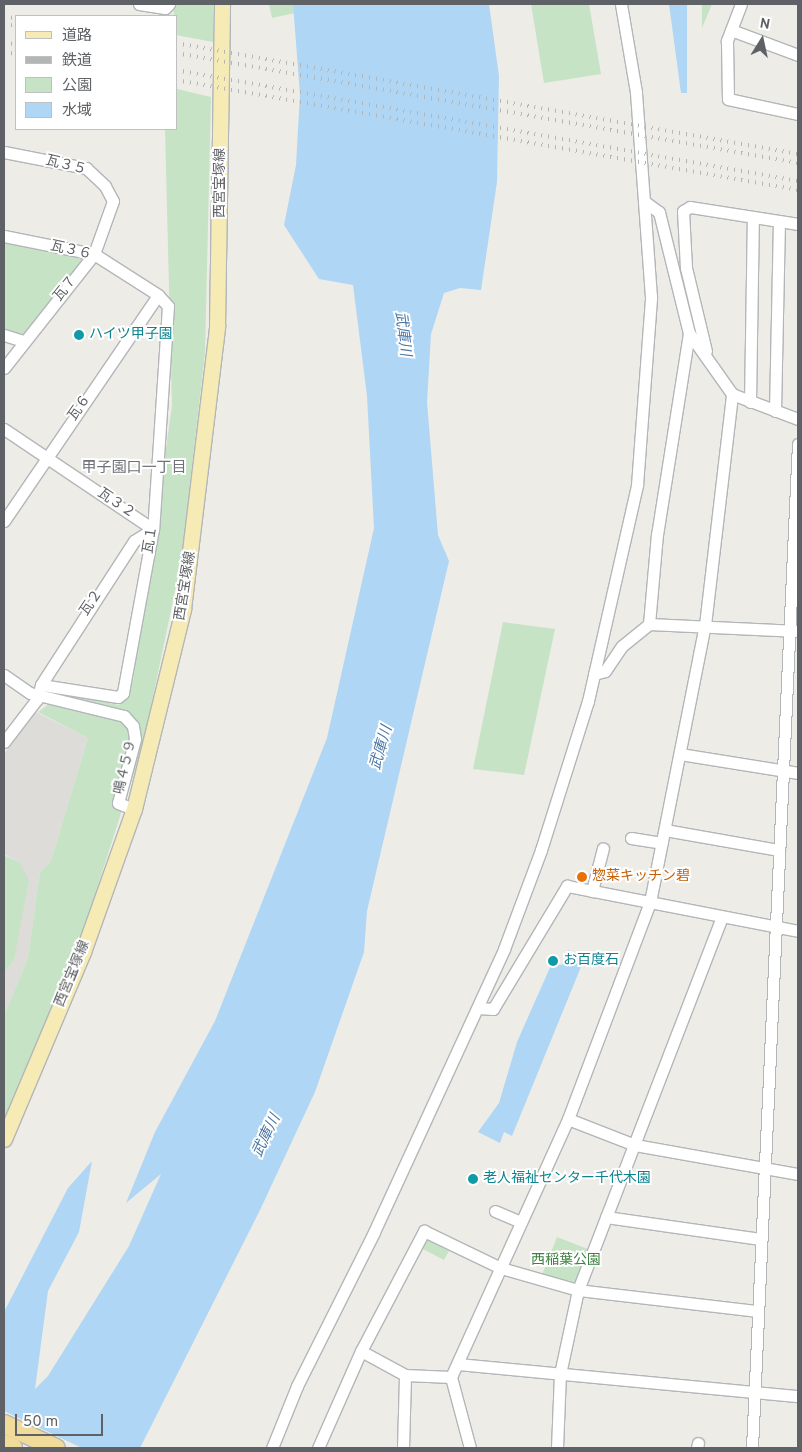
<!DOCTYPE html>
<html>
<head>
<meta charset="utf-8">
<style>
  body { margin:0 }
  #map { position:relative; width:802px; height:1452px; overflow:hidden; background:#eeece6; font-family:Overpass,"Noto Sans JP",sans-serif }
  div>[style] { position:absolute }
  .industrial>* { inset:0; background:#dddcd8 }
  .green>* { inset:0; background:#c6e3c6 }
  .water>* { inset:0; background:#afd6f5 }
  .pier>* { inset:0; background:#eeece6 }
  .roads { filter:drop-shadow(1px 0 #b3b6b9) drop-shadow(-1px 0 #b3b6b9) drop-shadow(0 1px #b3b6b9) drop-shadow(0 -1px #b3b6b9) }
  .minor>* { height:11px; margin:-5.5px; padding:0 5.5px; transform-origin:5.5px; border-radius:5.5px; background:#fff }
  .major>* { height:15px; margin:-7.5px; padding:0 7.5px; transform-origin:7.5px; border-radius:7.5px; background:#f6ebb4 }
  .highway>* { height:18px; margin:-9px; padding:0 9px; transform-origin:9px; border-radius:9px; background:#f1db9b }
  .rail>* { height:4px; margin-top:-2px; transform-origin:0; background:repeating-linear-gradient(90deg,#b4b5b5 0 1px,transparent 0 7px) }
  .dots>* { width:14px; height:14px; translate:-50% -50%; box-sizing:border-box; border:2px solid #fff; border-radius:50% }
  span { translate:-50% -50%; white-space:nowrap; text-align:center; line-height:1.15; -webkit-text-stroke:4px #fff; paint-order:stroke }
  .street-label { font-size:14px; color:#5e6165 }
  .culture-label { font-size:14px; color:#0d838f }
  .left { translate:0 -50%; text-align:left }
  .food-label { font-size:14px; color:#c56008 }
  .park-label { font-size:14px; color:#408243 }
  .water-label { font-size:15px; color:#4d78a6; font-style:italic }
  .neighbourhood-label { font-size:15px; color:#6f7377 }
  .frame { position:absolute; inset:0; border:5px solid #5e6165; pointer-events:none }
  .legend { position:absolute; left:15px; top:15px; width:162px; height:115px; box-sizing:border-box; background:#fff; border:1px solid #bfc0c1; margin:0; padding:6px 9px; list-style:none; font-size:15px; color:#5e6165 }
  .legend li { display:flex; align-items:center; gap:10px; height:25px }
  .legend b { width:25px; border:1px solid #bfc0c1 }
  .north { position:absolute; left:737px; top:15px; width:50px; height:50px; -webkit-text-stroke:4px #fff; paint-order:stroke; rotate:10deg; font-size:14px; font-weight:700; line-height:20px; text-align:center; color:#5e6165 }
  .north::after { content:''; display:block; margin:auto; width:18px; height:22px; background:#5e6165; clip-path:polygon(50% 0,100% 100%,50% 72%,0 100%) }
  .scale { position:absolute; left:15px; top:1414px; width:88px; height:22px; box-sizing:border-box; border:2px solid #5e6165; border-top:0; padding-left:6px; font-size:15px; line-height:18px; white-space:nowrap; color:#5e6165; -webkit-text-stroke:4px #fff; paint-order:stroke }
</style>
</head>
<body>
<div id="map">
  <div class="industrial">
    <i style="clip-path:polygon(36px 712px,88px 738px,51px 861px,40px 872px,28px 958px,4px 1016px,4px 973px,14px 960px,19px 862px,4px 854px,4px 754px)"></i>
  </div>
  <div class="green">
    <i style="clip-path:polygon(173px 4px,214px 4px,213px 42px,176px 35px)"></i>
    <i style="clip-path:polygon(269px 4px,293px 4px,295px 13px,272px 18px)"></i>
    <i style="clip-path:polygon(531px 4px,589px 4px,601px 74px,544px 83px)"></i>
    <i style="clip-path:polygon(702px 4px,712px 4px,702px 28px)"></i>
    <i style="clip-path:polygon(177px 89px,211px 97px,205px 353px,181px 562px,143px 745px,79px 944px,4px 1121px,4px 1016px,28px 958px,40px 872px,51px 861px,88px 738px,38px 712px,64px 693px,119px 705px,133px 681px,172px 406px,165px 129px,176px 129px)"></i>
    <i style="clip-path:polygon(4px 241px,83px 259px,22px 339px,4px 332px)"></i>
    <i style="clip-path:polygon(503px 622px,555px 629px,524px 775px,473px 769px)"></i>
    <i style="clip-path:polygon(4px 855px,19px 862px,29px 880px,14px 960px,4px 973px)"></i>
    <i style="clip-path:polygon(557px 1237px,588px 1249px,576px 1282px,542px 1275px)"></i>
    <i style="clip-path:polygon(426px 1239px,449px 1251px,444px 1260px,421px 1248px)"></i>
  </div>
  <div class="water">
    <i style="clip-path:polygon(293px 4px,489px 4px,499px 76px,497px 182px,481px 290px,460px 288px,444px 293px,431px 334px,427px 402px,438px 535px,449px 561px,367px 911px,364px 952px,315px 1092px,260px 1210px,140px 1448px,4px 1448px,4px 1312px,68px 1188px,92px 1161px,79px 1232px,48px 1291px,35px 1389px,48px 1376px,129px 1246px,161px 1174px,126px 1203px,155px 1132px,215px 1021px,327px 738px,374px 528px,367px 396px,353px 285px,319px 279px,284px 225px,296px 165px,300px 94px)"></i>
    <i style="clip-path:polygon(669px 4px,687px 4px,687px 93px,681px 93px)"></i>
    <i style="clip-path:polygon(568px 950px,585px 957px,512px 1136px,504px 1132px,500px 1143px,478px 1132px,499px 1103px,517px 1042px,552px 963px,562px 965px)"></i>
  </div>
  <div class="pier">
    <i style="clip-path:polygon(4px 1411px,82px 1448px,4px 1448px)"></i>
  </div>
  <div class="roads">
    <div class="minor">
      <i style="left:139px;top:4px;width:26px;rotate:9deg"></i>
      <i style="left:165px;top:8px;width:6px;rotate:-45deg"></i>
      <i style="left:741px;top:4px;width:40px;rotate:111deg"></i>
      <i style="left:727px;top:41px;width:58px;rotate:89deg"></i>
      <i style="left:728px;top:99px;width:72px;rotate:12.1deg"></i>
      <i style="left:731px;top:30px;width:72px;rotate:20.5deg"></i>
      <i style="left:4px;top:152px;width:84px;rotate:11deg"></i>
      <i style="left:86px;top:168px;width:26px;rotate:43deg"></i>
      <i style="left:105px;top:186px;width:17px;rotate:62deg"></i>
      <i style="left:113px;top:201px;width:56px;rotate:109.7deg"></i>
      <i style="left:94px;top:254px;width:145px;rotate:128.3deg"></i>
      <i style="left:645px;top:202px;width:17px;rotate:36deg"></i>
      <i style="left:659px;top:212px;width:125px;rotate:76.1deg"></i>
      <i style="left:689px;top:333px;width:75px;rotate:54.8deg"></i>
      <i style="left:732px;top:394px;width:71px;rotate:20.7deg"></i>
      <i style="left:4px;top:236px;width:92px;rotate:11.3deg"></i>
      <i style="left:94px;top:254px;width:76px;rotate:32.6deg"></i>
      <i style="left:158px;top:295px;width:15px;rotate:48deg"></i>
      <i style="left:168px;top:306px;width:224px;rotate:93.8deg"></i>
      <i style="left:153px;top:529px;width:167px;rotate:100.4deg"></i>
      <i style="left:123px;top:693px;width:6px;rotate:141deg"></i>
      <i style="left:118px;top:697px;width:78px;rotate:-171.1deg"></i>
      <i style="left:41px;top:685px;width:15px;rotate:106deg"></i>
      <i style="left:37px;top:699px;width:54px;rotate:127.5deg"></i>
      <i style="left:689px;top:333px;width:204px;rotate:99deg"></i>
      <i style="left:657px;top:534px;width:90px;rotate:95.1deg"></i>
      <i style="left:649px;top:624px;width:149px;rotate:2.7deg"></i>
      <i style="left:4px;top:335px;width:21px;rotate:17deg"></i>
      <i style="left:706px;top:351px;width:85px;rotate:-103.5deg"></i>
      <i style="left:686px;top:268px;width:57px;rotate:-93deg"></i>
      <i style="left:683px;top:211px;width:8px;rotate:-30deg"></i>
      <i style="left:690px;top:207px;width:109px;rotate:8.9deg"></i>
      <i style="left:750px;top:402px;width:185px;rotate:-89.1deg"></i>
      <i style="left:775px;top:411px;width:190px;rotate:-88.8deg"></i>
      <i style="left:4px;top:429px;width:179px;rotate:33.9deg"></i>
      <i style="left:153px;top:529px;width:22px;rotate:148deg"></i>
      <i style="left:134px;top:541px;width:171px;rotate:122.9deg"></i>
      <i style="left:4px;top:521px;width:273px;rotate:-55.7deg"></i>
      <i style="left:594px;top:674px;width:11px;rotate:-15deg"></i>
      <i style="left:605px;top:671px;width:30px;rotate:-56deg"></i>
      <i style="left:622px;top:646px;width:35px;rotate:-39deg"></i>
      <i style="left:4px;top:675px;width:32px;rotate:35deg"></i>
      <i style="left:30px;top:693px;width:97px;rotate:13.7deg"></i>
      <i style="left:124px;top:716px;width:13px;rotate:48deg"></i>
      <i style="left:133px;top:726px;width:13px;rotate:81deg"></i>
      <i style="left:135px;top:739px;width:66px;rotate:104.9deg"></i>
      <i style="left:118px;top:803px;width:17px;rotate:21deg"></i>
      <i style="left:680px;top:754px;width:120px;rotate:9.1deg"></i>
      <i style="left:665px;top:830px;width:116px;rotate:10deg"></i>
      <i style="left:631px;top:838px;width:31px;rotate:9deg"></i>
      <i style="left:592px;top:891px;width:44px;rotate:-75.7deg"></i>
      <i style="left:478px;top:1008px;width:15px;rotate:4deg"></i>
      <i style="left:493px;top:1009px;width:144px;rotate:-59deg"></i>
      <i style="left:567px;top:886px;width:235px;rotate:11deg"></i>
      <i style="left:568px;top:1119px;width:72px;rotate:21.2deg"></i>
      <i style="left:635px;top:1145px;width:166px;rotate:10.1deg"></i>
      <i style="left:495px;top:1211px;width:28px;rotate:23deg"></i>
      <i style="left:606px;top:1217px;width:156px;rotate:8.1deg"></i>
      <i style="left:361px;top:1351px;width:136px;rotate:-62.3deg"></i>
      <i style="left:424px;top:1231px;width:85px;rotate:25.7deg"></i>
      <i style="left:501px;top:1268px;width:80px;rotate:15.9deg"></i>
      <i style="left:578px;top:1290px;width:180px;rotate:6.7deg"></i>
      <i style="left:458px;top:1364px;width:342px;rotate:5.4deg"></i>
      <i style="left:272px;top:1448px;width:67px;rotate:-68deg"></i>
      <i style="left:297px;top:1386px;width:172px;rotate:-63.4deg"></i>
      <i style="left:374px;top:1232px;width:311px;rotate:-65.3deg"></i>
      <i style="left:504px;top:949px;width:106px;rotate:-69.5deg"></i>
      <i style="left:541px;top:850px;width:156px;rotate:-72.5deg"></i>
      <i style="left:588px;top:701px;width:221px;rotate:-77.2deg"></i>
      <i style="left:637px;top:485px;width:189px;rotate:-85.7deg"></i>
      <i style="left:651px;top:297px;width:206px;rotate:-94.2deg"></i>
      <i style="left:636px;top:92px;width:89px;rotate:-99.7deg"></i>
      <i style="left:318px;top:1448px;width:106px;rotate:-66.1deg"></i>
      <i style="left:361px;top:1351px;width:50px;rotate:28.6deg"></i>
      <i style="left:405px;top:1375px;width:46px;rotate:2.5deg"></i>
      <i style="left:403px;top:1448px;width:73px;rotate:-88.4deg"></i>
      <i style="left:470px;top:1448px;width:73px;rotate:-105deg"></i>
      <i style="left:451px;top:1377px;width:283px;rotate:-65.6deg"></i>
      <i style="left:568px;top:1119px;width:232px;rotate:-69.3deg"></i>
      <i style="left:650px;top:902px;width:282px;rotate:-78.8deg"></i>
      <i style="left:705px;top:625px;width:233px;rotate:-83.3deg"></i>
      <i style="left:557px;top:1448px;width:74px;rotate:-87.7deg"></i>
      <i style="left:560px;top:1374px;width:86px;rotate:-77.9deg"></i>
      <i style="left:578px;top:1290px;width:400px;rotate:-68.9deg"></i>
      <i style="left:697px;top:1448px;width:5px;rotate:-79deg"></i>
      <i style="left:752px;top:1448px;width:1005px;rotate:-87.38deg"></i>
    </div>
    <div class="major">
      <i style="left:4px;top:1139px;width:203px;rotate:-67.1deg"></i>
      <i style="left:83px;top:952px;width:152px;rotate:-70.4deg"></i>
      <i style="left:134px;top:809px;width:206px;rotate:-76.2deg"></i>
      <i style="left:183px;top:609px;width:285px;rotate:-83.1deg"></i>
      <i style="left:217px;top:326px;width:322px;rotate:-89.1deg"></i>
    </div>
    <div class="highway">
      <i style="left:4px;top:1424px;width:57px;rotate:24.8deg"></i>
      <i style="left:4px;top:1444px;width:10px;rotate:24deg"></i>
    </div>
  </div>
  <div class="rail">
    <i style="left:4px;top:17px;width:12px;rotate:5deg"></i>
    <i style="left:4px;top:24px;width:12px;rotate:9deg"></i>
    <i style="left:4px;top:43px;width:12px;rotate:5deg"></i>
    <i style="left:176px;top:43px;width:632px;rotate:10.12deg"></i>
    <i style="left:4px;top:52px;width:12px;rotate:9deg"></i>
    <i style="left:176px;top:53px;width:632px;rotate:10.03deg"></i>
    <i style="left:176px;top:70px;width:632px;rotate:10.12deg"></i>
    <i style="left:176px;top:80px;width:632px;rotate:10.03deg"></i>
  </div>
  <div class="dots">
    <i style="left:79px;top:335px;background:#0f9aa8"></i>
    <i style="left:582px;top:877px;background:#e8710a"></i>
    <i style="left:553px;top:961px;background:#0f9aa8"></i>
    <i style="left:473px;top:1179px;background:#0f9aa8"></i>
  </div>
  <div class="street-label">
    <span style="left:66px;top:166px;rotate:14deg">瓦３５</span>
    <span style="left:221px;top:183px;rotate:-90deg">西宮宝塚線</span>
    <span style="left:71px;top:251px;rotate:13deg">瓦３６</span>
    <span style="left:66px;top:289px;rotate:-51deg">瓦７</span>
    <span style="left:80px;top:408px;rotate:-55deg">瓦６</span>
    <span style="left:116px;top:504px;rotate:34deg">瓦３２</span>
    <span style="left:151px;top:540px;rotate:-81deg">瓦１</span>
    <span style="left:186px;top:586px;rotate:-81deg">西宮宝塚線</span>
    <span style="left:92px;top:603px;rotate:-56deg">瓦２</span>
    <span style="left:126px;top:767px;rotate:-77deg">鳴４５９</span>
    <span style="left:73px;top:974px;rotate:-68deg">西宮宝塚線</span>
  </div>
  <div class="culture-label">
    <span class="left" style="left:89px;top:335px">ハイツ甲子園</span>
    <span class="left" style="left:563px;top:961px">お百度石</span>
    <span class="left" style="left:483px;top:1179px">老人福祉センター千代木園</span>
  </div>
  <div class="food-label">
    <span class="left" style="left:592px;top:877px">惣菜キッチン碧</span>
  </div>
  <div class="park-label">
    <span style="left:566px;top:1261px">西稲葉公園</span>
  </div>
  <div class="water-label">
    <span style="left:402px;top:334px;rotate:83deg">武庫川</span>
    <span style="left:382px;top:748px;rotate:-74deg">武庫川</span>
    <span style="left:267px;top:1136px;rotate:-64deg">武庫川</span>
  </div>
  <div class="neighbourhood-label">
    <span style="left:134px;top:469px">甲子園口一丁目</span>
  </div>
  <div class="frame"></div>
  <ul class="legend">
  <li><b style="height:6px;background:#f6ebb4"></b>道路</li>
  <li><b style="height:6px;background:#b4b5b5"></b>鉄道</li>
  <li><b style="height:14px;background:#c6e3c6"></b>公園</li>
  <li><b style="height:14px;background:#afd6f5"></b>水域</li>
  </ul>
  <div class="north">N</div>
  <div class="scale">50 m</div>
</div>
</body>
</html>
